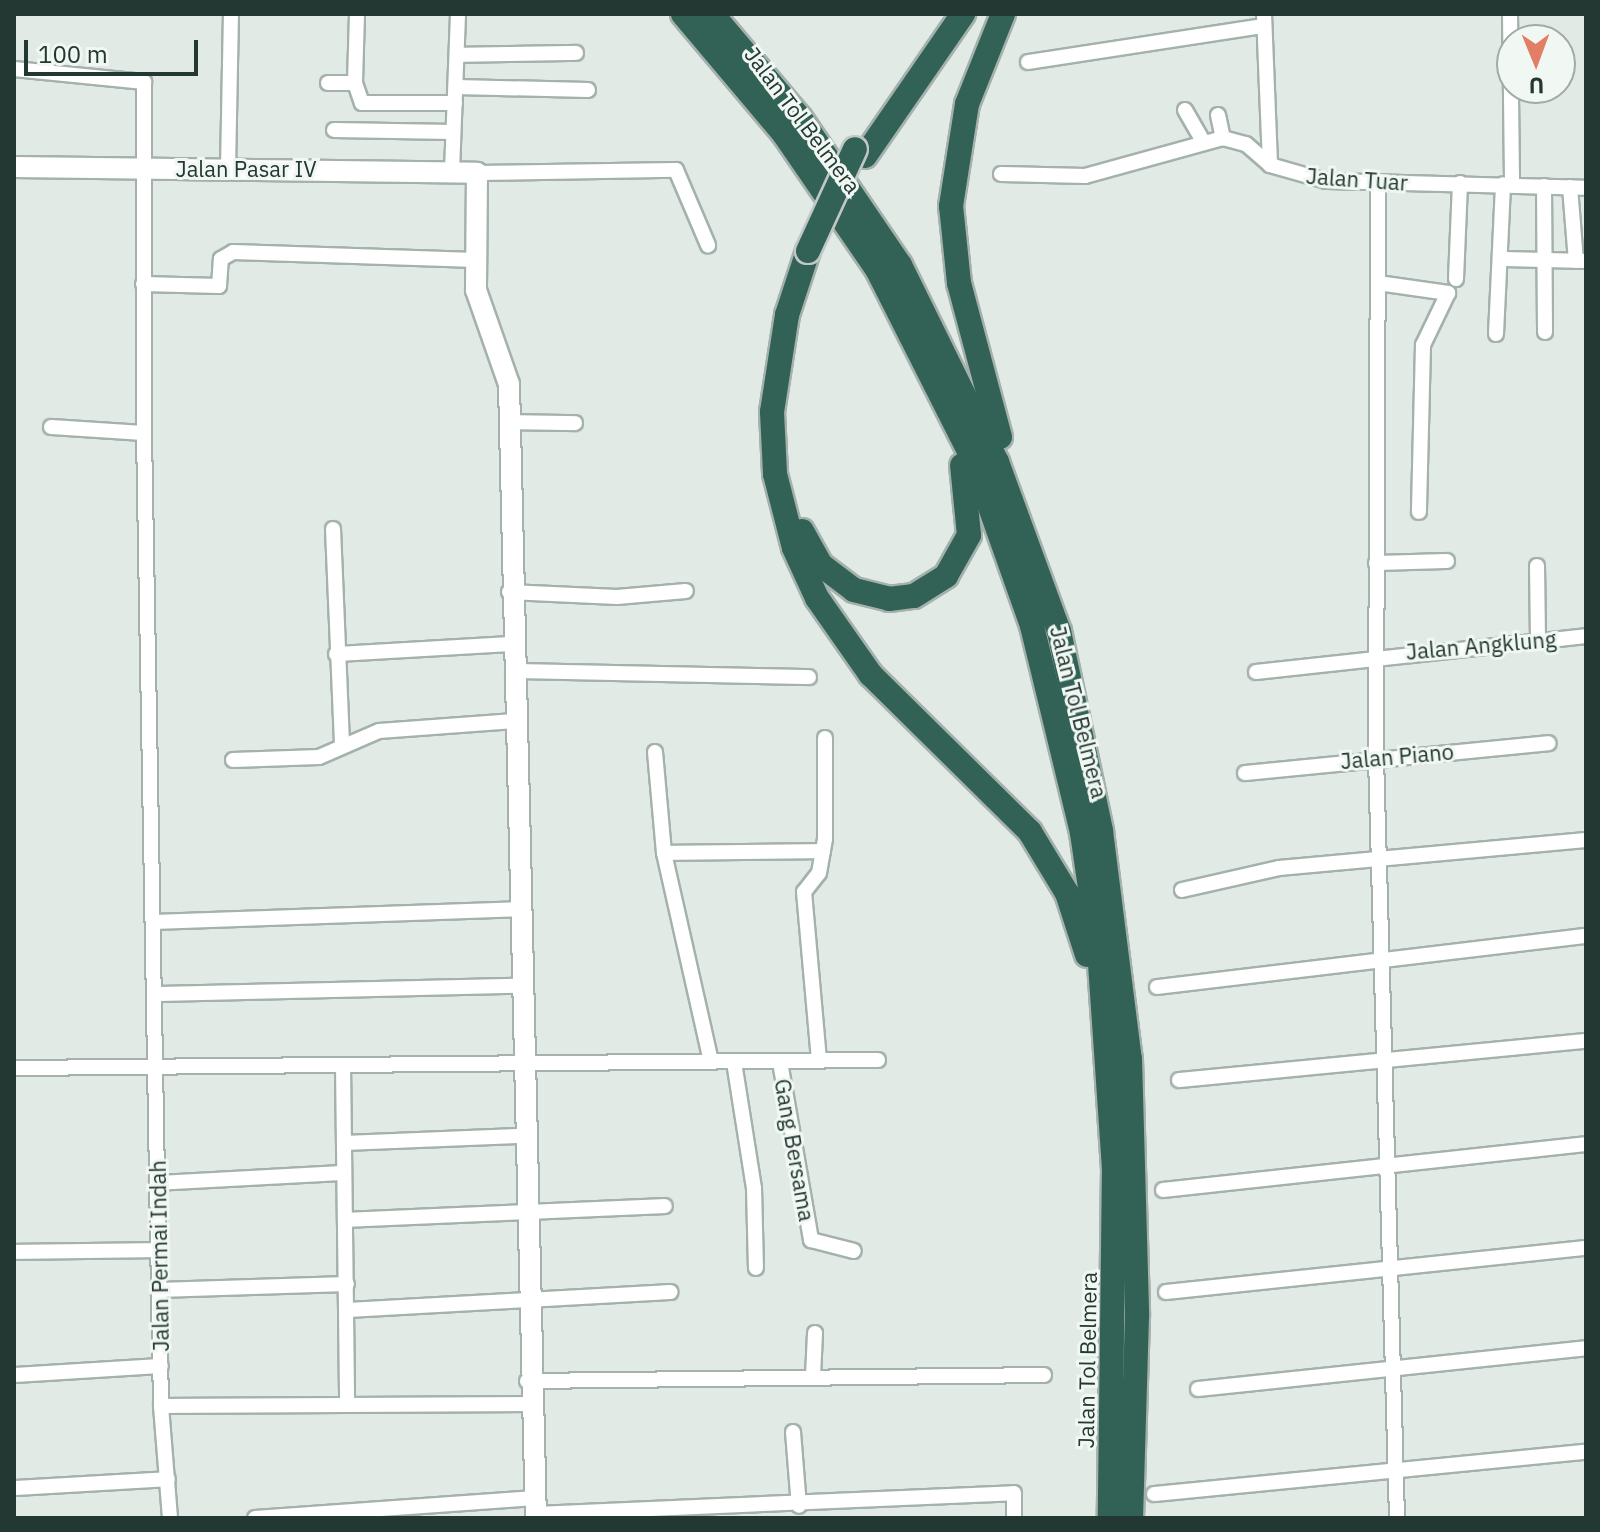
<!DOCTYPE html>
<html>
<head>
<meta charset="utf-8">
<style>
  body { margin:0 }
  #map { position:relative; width:1600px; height:1532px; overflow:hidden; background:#e1eae5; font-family:"IBM Plex Sans",sans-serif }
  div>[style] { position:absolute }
  .roads { filter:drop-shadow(2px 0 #a4b1ac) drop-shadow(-2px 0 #a4b1ac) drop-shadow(0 2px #a4b1ac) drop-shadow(0 -2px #a4b1ac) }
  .street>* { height:14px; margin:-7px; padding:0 7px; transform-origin:7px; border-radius:7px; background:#fff }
  .secondary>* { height:20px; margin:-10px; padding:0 10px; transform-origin:10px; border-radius:10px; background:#fff }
  .highway>* { height:24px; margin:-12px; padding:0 12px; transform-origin:12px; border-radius:12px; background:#326155 }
  .bridges { filter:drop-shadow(2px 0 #c1c7c6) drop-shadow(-2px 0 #c1c7c6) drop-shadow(0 2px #c1c7c6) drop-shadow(0 -2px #c1c7c6) }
  .highway-bridge>* { height:24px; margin:-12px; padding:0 12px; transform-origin:12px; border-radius:12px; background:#326155 }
  span { translate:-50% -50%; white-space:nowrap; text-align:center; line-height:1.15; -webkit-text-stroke:6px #f1f7f3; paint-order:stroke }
  .street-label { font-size:22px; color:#233832 }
  .frame { position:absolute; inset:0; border:16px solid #233832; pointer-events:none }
  .north { position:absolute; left:1496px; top:24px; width:80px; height:80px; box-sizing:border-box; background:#f1f7f3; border:2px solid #9faba6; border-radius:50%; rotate:179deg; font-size:22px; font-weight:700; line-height:32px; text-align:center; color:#233832 }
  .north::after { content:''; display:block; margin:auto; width:28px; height:36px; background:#e37e66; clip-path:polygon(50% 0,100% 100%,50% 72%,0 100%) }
  .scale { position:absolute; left:24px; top:40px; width:174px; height:36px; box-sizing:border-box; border:4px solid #233832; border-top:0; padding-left:10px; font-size:24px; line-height:28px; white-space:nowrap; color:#233832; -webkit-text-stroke:6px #f1f7f3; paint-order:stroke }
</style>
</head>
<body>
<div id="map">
  <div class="roads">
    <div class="street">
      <i style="left:357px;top:14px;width:69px;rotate:91.7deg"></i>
      <i style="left:355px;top:83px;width:21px;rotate:71deg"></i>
      <i style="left:362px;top:103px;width:93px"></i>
      <i style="left:1264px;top:14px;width:151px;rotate:87.7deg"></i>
      <i style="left:1510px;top:14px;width:170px;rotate:89.3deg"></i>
      <i style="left:457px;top:55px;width:119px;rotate:-1deg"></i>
      <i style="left:1028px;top:62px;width:238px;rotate:-8.7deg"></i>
      <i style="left:14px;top:69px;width:131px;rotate:5.7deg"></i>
      <i style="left:144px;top:82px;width:351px;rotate:90deg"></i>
      <i style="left:328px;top:83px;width:27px"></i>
      <i style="left:456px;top:87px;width:132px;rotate:1.3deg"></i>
      <i style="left:1185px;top:110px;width:36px;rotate:60deg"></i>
      <i style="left:1218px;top:115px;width:24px;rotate:78deg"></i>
      <i style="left:334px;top:130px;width:119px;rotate:1deg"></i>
      <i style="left:228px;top:169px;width:155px;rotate:-88.9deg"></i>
      <i style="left:452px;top:171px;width:157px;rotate:-87.8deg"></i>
      <i style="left:477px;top:173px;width:199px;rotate:-0.9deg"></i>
      <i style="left:676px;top:170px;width:82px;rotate:66.9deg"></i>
      <i style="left:1001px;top:174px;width:84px;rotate:1.4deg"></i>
      <i style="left:1085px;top:176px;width:143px;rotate:-15.4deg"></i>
      <i style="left:1223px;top:138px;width:24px;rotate:15deg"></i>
      <i style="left:1246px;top:144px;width:32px;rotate:41deg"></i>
      <i style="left:1270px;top:165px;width:58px;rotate:15.9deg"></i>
      <i style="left:1326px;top:181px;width:260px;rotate:1.5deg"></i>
      <i style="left:1378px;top:183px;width:574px;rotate:90.2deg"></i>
      <i style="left:1376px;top:757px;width:761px;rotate:88.42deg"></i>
      <i style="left:1544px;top:186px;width:146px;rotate:89.6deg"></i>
      <i style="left:1570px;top:187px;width:74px;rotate:85.4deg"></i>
      <i style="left:1504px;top:259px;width:82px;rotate:1.4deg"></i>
      <i style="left:1456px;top:279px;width:96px;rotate:-87.6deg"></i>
      <i style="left:1378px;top:283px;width:71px;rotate:8.1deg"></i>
      <i style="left:1448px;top:293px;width:58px;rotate:115.7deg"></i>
      <i style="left:1423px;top:345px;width:167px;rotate:91.4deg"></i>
      <i style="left:143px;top:284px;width:76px;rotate:1.5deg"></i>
      <i style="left:219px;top:286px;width:27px;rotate:-86deg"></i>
      <i style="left:221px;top:259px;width:14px;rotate:-30deg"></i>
      <i style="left:233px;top:252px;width:243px;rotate:1.9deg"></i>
      <i style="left:1496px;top:334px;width:150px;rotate:-87.3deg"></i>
      <i style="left:510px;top:422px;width:65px;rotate:0.9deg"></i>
      <i style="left:51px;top:427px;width:93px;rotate:3.7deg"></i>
      <i style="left:144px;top:433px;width:973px;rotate:89deg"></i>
      <i style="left:161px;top:1406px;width:112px;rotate:85.4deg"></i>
      <i style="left:333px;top:529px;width:215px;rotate:87.6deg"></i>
      <i style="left:1376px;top:563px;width:71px;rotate:-1.6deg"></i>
      <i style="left:1537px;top:566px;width:73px;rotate:89.2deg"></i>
      <i style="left:509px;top:592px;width:108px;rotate:2.7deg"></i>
      <i style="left:617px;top:597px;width:69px;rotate:-5deg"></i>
      <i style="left:336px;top:654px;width:176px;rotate:-3.3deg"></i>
      <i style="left:513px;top:671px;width:296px;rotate:1.2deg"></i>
      <i style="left:1256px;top:672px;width:332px;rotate:-6.2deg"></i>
      <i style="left:655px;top:752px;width:101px;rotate:84.9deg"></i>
      <i style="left:664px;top:853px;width:214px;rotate:77.3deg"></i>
      <i style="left:233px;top:760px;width:86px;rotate:-2deg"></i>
      <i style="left:319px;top:757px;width:65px;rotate:-23.4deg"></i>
      <i style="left:379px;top:731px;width:136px;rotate:-4.2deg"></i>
      <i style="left:1245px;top:773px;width:305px;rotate:-5.6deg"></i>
      <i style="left:664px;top:853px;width:159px;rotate:-0.7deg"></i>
      <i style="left:1182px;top:890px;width:99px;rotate:-12.8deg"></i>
      <i style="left:1279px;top:868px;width:308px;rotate:-5.2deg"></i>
      <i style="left:153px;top:922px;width:365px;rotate:-2deg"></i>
      <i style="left:1157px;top:987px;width:432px;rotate:-6.8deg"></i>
      <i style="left:155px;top:994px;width:365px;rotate:-1.3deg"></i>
      <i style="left:819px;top:1060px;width:169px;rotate:-95.1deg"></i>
      <i style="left:804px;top:892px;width:24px;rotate:-52deg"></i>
      <i style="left:819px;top:873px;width:35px;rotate:-80deg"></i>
      <i style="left:825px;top:839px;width:101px;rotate:-90deg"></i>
      <i style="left:734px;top:1062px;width:128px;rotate:81deg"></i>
      <i style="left:754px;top:1188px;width:80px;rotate:88.6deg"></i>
      <i style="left:780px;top:1062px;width:181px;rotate:80.1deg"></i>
      <i style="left:811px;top:1240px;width:44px;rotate:14.3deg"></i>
      <i style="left:343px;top:1065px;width:336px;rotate:89.3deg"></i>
      <i style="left:14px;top:1068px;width:864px;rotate:-0.53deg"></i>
      <i style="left:1179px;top:1080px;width:409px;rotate:-5.5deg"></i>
      <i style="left:345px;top:1143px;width:178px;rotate:-2.3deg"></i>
      <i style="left:157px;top:1183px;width:187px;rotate:-3.1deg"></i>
      <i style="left:1163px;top:1190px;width:425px;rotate:-6.2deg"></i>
      <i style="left:345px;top:1220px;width:320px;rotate:-2.5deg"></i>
      <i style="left:14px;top:1252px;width:144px;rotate:-0.8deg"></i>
      <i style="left:158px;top:1290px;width:189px;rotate:-1.8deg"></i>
      <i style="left:1166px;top:1292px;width:422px;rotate:-6deg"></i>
      <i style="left:348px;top:1310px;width:323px;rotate:-3.2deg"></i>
      <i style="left:14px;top:1375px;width:147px;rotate:-3.5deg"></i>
      <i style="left:813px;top:1376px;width:43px;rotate:-87.3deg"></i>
      <i style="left:527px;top:1381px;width:517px;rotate:-0.66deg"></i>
      <i style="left:1198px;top:1389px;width:390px;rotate:-6deg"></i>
      <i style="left:161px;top:1406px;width:367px;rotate:-0.3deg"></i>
      <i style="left:793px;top:1432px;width:74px;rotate:85.4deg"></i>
      <i style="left:14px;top:1488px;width:154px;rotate:-3.3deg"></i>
      <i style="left:1154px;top:1494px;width:434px;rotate:-5.6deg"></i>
      <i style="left:536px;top:1514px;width:478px;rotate:-2.5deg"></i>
      <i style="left:1014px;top:1493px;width:25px;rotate:90deg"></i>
      <i style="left:255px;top:1518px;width:281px;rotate:-4.1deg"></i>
    </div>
    <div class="secondary">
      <i style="left:14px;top:167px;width:463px;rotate:0.7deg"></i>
      <i style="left:477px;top:173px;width:117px;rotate:90.5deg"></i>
      <i style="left:476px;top:290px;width:100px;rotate:70.7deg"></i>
      <i style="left:509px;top:384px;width:1134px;rotate:88.64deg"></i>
    </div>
    <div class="highway">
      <i style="left:683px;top:14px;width:157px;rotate:49.9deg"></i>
      <i style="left:784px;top:134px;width:166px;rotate:55.5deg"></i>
      <i style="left:878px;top:271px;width:211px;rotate:63.2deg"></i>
      <i style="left:973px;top:459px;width:177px;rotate:70.5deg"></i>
      <i style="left:1032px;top:626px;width:213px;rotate:76.4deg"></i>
      <i style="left:1082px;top:833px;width:117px;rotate:81.7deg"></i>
      <i style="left:1099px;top:949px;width:220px;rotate:86.1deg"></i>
      <i style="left:1114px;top:1168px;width:350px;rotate:90.7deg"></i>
      <i style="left:712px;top:14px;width:136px;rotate:49.8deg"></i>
      <i style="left:800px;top:118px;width:178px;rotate:55.8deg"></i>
      <i style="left:900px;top:265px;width:220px;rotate:63.8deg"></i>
      <i style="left:997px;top:462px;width:180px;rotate:69.9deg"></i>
      <i style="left:1059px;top:631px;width:204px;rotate:78.1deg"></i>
      <i style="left:1101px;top:831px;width:230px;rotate:82.8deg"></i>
      <i style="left:1130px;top:1059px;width:257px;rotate:88.4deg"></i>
      <i style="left:1137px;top:1316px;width:202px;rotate:91.7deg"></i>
      <i style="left:865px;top:156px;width:173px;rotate:-55.4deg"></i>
      <i style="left:808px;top:251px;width:67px;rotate:108.2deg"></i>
      <i style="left:787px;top:315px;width:98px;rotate:98.8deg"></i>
      <i style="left:772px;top:412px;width:62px;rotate:87.2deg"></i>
      <i style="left:775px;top:474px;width:76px;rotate:75.6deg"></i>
      <i style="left:794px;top:548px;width:55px;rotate:65.3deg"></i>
      <i style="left:817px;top:598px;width:94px;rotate:55deg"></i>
      <i style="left:871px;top:675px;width:223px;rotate:44.6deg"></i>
      <i style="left:1030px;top:832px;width:71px;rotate:58.8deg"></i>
      <i style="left:1067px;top:893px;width:65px;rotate:72.1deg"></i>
      <i style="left:1000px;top:437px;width:159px;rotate:-104.9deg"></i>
      <i style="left:959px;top:283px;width:77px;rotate:-95.9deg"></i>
      <i style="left:951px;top:206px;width:103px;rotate:-81.1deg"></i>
      <i style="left:967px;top:104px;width:97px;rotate:-68.2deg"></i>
      <i style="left:802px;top:531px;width:39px;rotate:61deg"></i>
      <i style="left:821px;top:565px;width:41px;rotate:37.1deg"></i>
      <i style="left:854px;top:590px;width:36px;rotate:14deg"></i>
      <i style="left:889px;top:599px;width:25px;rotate:-7deg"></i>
      <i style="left:914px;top:596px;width:38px;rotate:-32deg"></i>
      <i style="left:946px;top:576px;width:47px;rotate:-60.7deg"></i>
      <i style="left:969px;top:535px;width:70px;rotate:-95.7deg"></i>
    </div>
  </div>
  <div class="bridges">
    <div class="highway-bridge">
      <i style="left:808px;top:251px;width:112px;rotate:-65.3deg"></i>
    </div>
  </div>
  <div class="street-label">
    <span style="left:803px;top:120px;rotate:53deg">Jalan Tol Belmera</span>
    <span style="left:246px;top:169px">Jalan Pasar IV</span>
    <span style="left:1357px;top:179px;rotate:4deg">Jalan Tuar</span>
    <span style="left:1481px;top:645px;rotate:-5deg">Jalan Angklung</span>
    <span style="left:1079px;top:712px;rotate:76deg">Jalan Tol Belmera</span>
    <span style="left:1397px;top:756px;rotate:-5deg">Jalan Piano</span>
    <span style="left:795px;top:1150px;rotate:80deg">Gang Bersama</span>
    <span style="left:159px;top:1256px;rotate:-91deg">Jalan Permai Indah</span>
    <span style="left:1087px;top:1360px;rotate:-89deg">Jalan Tol Belmera</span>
  </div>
  <div class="frame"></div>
  <div class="north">U</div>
  <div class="scale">100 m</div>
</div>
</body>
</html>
